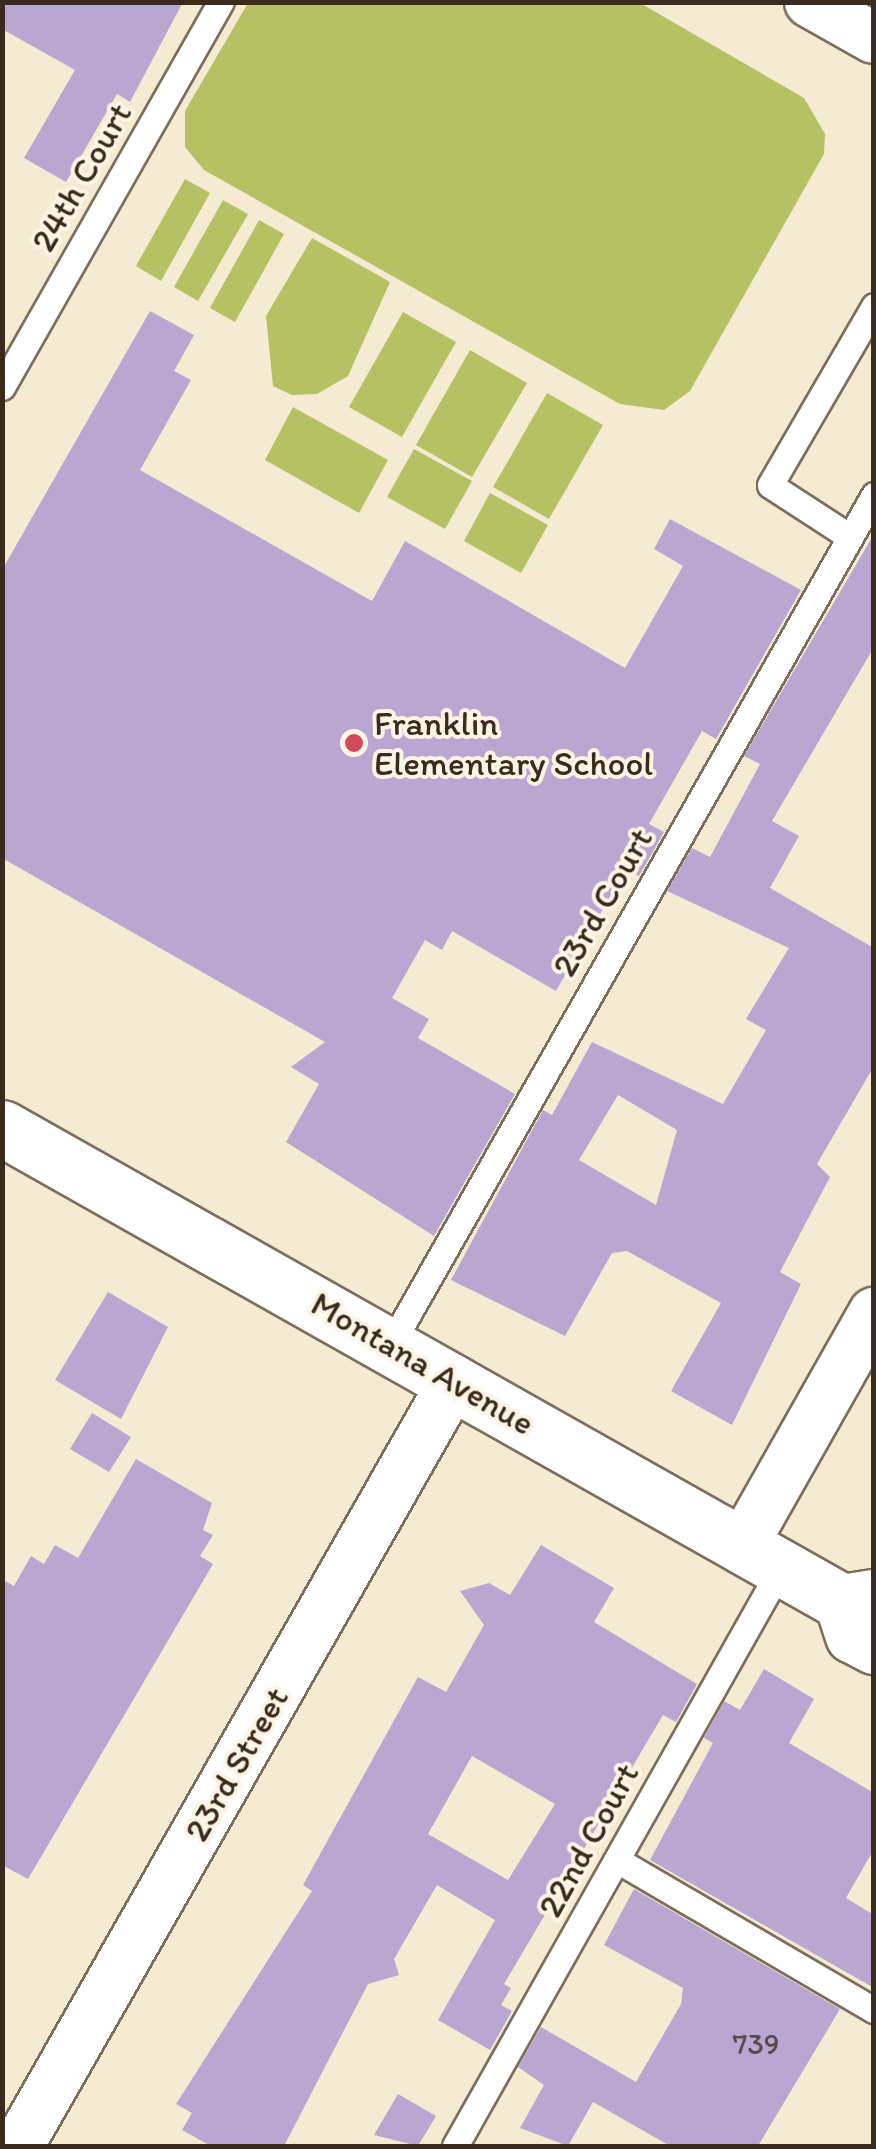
<!DOCTYPE html>
<html>
<head>
<meta charset="utf-8">
<style>
  body { margin:0 }
  #map { position:relative; width:876px; height:2149px; overflow:hidden; background:#f5ebd3; font-family:Itim,sans-serif }
  div>[style] { position:absolute }
  .green>* { inset:0; background:#b5c163 }
  .building>* { inset:0; background:#baa7d1 }
  .roads { filter:drop-shadow(2px 0 #7c6e5d) drop-shadow(-2px 0 #7c6e5d) drop-shadow(0 2px #7c6e5d) drop-shadow(0 -2px #7c6e5d) }
  .service>* { height:25px; margin:-12.5px; padding:0 12.5px; transform-origin:12.5px; border-radius:12.5px; background:#fff }
  .minor>* { height:50px; margin:-25px; padding:0 25px; transform-origin:25px; border-radius:25px; background:#fff }
  .tertiary>* { height:55px; margin:-27.5px; padding:0 27.5px; transform-origin:27.5px; border-radius:27.5px; background:#fff }
  .dots>* { width:28px; height:28px; translate:-50% -50%; box-sizing:border-box; border:5px solid #fcf5e5; border-radius:50% }
  span { translate:-50% -50%; white-space:nowrap; text-align:center; line-height:1.15; -webkit-text-stroke:8px #fcf5e5; paint-order:stroke }
  .number-label { font-size:30px; color:#5b494b }
  .number-label span { -webkit-text-stroke-width:0 }
  .street-label { font-size:35px; color:#3b2a1e }
  .poi-label { font-size:35px; color:#3b2a1e }
  .left { translate:0 -50%; text-align:left }
  .frame { position:absolute; inset:0; border:5px solid #3b2a1e; pointer-events:none }
</style>
</head>
<body>
<div id="map">
  <div class="green">
    <i style="clip-path:polygon(640px 3px,804px 98px,825px 134px,824px 154px,690px 391px,664px 410px,620px 404px,204px 170px,185px 147px,185px 111px,248px 3px)"></i>
    <i style="clip-path:polygon(185px 179px,210px 193px,161px 281px,136px 266px)"></i>
    <i style="clip-path:polygon(223px 200px,248px 214px,198px 301px,174px 287px)"></i>
    <i style="clip-path:polygon(259px 220px,284px 234px,235px 322px,210px 308px)"></i>
    <i style="clip-path:polygon(312px 238px,390px 282px,348px 376px,317px 394px,292px 395px,273px 386px,266px 316px)"></i>
    <i style="clip-path:polygon(403px 312px,456px 342px,402px 437px,349px 407px)"></i>
    <i style="clip-path:polygon(470px 350px,527px 383px,472px 477px,416px 445px)"></i>
    <i style="clip-path:polygon(547px 393px,603px 425px,549px 519px,493px 487px)"></i>
    <i style="clip-path:polygon(293px 407px,388px 460px,359px 513px,265px 460px)"></i>
    <i style="clip-path:polygon(414px 449px,472px 481px,445px 529px,387px 497px)"></i>
    <i style="clip-path:polygon(490px 493px,548px 525px,521px 573px,464px 541px)"></i>
  </div>
  <div class="building">
    <i style="clip-path:polygon(2px 2px,183px 2px,130px 102px,117px 94px,66px 182px,24px 158px,75px 70px,2px 29px)"></i>
    <i style="clip-path:polygon(150px 311px,194px 335px,174px 371px,191px 380px,140px 470px,372px 601px,405px 541px,625px 668px,683px 566px,654px 549px,670px 519px,801px 590px,716px 739px,702px 731px,649px 824px,664px 832px,639px 876px,626px 869px,556px 991px,452px 931px,442px 950px,425px 940px,392px 998px,429px 1019px,418px 1038px,515px 1094px,434px 1236px,286px 1142px,319px 1084px,291px 1067px,325px 1042px,2px 858px,2px 570px)"></i>
    <i style="clip-path:polygon(evenodd,874px 534px,874px 647px,772px 821px,799px 836px,770px 888px,874px 948px,874px 1066px,817px 1164px,830px 1177px,780px 1272px,801px 1284px,732px 1425px,671px 1391px,721px 1303px,627px 1251px,612px 1253px,565px 1336px,451px 1280px,543px 1110px,552px 1115px,592px 1042px,723px 1104px,766px 1030px,746px 1019px,789px 948px,667px 891px,692px 848px,710px 857px,760px 764px,744px 756px,874px 534px,618px 1095px,677px 1130px,656px 1205px,579px 1160px,618px 1095px)"></i>
    <i style="clip-path:polygon(108px 1292px,168px 1327px,121px 1419px,55px 1380px)"></i>
    <i style="clip-path:polygon(92px 1413px,131px 1437px,109px 1472px,70px 1449px)"></i>
    <i style="clip-path:polygon(136px 1459px,212px 1503px,203px 1530px,213px 1535px,200px 1556px,213px 1564px,28px 1879px,2px 1865px,2px 1579px,14px 1586px,31px 1556px,44px 1564px,55px 1545px,78px 1558px)"></i>
    <i style="clip-path:polygon(evenodd,541px 1545px,614px 1588px,594px 1622px,697px 1684px,676px 1722px,663px 1715px,504px 1984px,511px 1988px,501px 2005px,512px 2011px,490px 2050px,438px 2020px,495px 1920px,437px 1885px,394px 1959px,399px 1975px,368px 1984px,284px 2146px,211px 2146px,182px 2130px,192px 2113px,176px 2104px,312px 1891px,303px 1885px,418px 1677px,446px 1692px,484px 1625px,460px 1591px,489px 1583px,510px 1595px,541px 1545px,472px 1756px,555px 1804px,508px 1880px,428px 1834px,472px 1756px)"></i>
    <i style="clip-path:polygon(764px 1669px,814px 1699px,789px 1743px,874px 1793px,874px 1849px,846px 1898px,874px 1915px,874px 1988px,650px 1860px,713px 1743px,704px 1738px,724px 1701px,740px 1710px)"></i>
    <i style="clip-path:polygon(634px 1889px,840px 2009px,758px 2146px,670px 2146px,593px 2102px,568px 2146px,520px 2128px,544px 2085px,518px 2067px,541px 2027px,636px 2082px,681px 2004px,683px 1988px,604px 1945px)"></i>
    <i style="clip-path:polygon(398px 2094px,436px 2116px,418px 2146px,374px 2135px)"></i>
  </div>
  <div class="roads">
    <div class="service">
      <i style="left:2px;top:387px;width:443px;rotate:-60.4deg"></i>
      <i style="left:850px;top:537px;width:95px;rotate:-147deg"></i>
      <i style="left:770px;top:485px;width:207px;rotate:-59.8deg"></i>
      <i style="left:391px;top:1344px;width:977px;rotate:-60.36deg"></i>
      <i style="left:617px;top:1860px;width:298px;rotate:30.3deg"></i>
      <i style="left:455px;top:2146px;width:664px;rotate:-60.58deg"></i>
    </div>
    <div class="minor">
      <i style="left:810px;top:2px;width:73px;rotate:29.4deg"></i>
      <i style="left:742px;top:1546px;width:268px;rotate:-60.5deg"></i>
      <i style="left:18px;top:2146px;width:881px;rotate:-60.32deg"></i>
    </div>
    <div class="tertiary">
      <i style="left:2px;top:1128px;width:965px;rotate:29.44deg"></i>
      <i style="left:842px;top:1602px;width:32px;rotate:-9deg"></i>
      <i style="left:842px;top:1602px;width:35px;rotate:72deg"></i>
      <i style="left:853px;top:1635px;width:24px;rotate:28deg"></i>
    </div>
  </div>
  <div class="dots">
    <i style="left:354px;top:743px;background:#d1495b"></i>
  </div>
  <div class="number-label">
    <span style="left:756px;top:2044px">739</span>
  </div>
  <div class="street-label">
    <span style="left:81px;top:177px;rotate:-60deg">24th Court</span>
    <span style="left:602px;top:902px;rotate:-60deg">23rd Court</span>
    <span style="left:423px;top:1363px;rotate:30deg">Montana Avenue</span>
    <span style="left:236px;top:1764px;rotate:-60deg">23rd Street</span>
    <span style="left:588px;top:1840px;rotate:-61deg">22nd Court</span>
  </div>
  <div class="poi-label">
    <span class="left" style="left:374px;top:743px">Franklin<br>Elementary School</span>
  </div>
  <div class="frame"></div>
</div>
</body>
</html>
